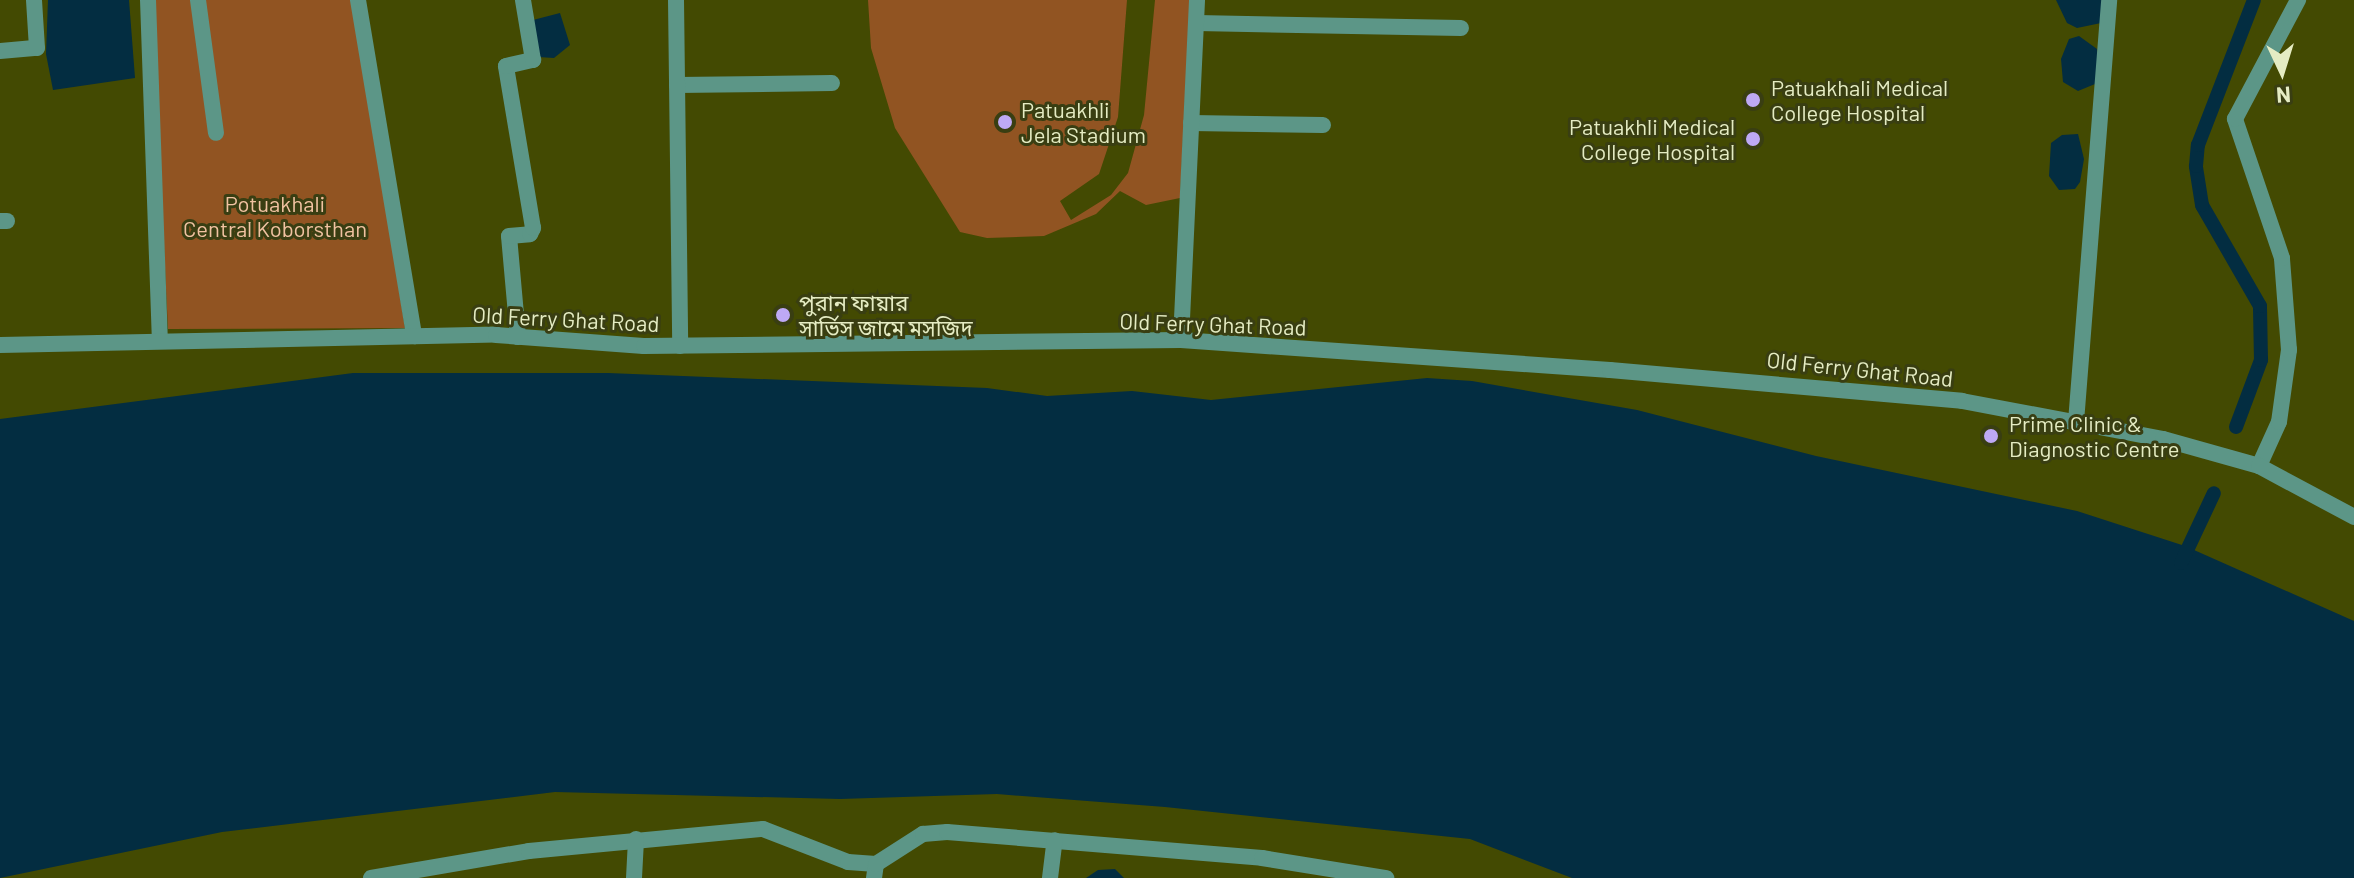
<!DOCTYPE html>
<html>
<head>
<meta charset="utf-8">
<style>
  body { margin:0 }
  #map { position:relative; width:2354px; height:878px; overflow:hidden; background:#434a02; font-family:Barlow,"Noto Sans Bengali",sans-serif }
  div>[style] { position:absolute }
  .green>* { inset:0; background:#915422 }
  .water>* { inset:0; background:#032d41 }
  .canal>* { height:14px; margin:-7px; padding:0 7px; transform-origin:7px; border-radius:7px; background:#032d41 }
  .minor>* { height:16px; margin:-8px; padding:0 8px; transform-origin:8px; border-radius:8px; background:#5c9687 }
  .tertiary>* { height:16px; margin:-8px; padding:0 8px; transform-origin:8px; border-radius:8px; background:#5c9687 }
  .dots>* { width:22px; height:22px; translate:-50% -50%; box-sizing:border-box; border:4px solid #393e12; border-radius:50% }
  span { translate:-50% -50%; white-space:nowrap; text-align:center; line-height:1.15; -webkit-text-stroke:6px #393e12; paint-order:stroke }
  .poi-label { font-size:22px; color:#e5ecc3 }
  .left { translate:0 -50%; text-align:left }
  .right { translate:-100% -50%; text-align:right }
  .park-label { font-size:22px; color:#f1c2a1 }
  .street-label { font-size:22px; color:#e5ecc3 }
  .north { position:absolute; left:2242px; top:32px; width:80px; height:80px; -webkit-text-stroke:6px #393e12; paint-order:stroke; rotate:176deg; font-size:22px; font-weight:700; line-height:32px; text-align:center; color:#e5ecc3 }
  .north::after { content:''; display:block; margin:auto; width:28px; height:36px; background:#e5ecc3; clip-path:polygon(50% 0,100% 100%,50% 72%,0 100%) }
</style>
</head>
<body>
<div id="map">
  <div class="green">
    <i style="clip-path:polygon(152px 0,354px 0,405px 328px,168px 329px)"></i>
    <i style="clip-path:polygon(868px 0,1127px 0,1118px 117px,1099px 174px,1060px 201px,1071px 220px,1111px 195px,1128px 173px,1144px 115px,1155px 0,1190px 0,1180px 198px,1146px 205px,1120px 191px,1096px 214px,1044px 236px,987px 238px,960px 232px,895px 128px,871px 48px)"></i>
  </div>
  <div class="water">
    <i style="clip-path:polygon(48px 0,129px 0,135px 78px,53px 90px,46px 54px)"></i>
    <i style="clip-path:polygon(2056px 0,2104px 0,2101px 23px,2077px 28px,2067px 23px)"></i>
    <i style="clip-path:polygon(560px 13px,570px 45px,554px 58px,538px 57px,533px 20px)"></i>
    <i style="clip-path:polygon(2079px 36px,2097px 49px,2099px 71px,2095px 84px,2078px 91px,2063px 82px,2061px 59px,2069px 39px)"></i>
    <i style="clip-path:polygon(2078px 134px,2084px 159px,2080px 182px,2075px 189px,2059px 190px,2049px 176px,2051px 143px,2062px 135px)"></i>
    <i style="clip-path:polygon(353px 373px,608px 373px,987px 388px,1047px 396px,1132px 391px,1211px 400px,1427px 378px,1472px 381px,1637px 410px,1816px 456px,2077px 511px,2185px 546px,2354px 621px,2354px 878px,1572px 878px,1470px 839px,1165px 807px,997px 794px,840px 799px,555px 792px,222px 832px,0 878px,0 419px)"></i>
    <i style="clip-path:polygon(1115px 869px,1124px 878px,1086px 878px,1098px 870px)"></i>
  </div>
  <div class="canal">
    <i style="left:2236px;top:427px;width:72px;rotate:-69.5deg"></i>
    <i style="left:2261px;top:360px;width:54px;rotate:-91.1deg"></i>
    <i style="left:2260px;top:306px;width:116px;rotate:-119.9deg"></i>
    <i style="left:2202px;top:205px;width:39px;rotate:-99deg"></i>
    <i style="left:2196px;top:166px;width:21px;rotate:-85deg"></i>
    <i style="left:2198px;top:145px;width:155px;rotate:-68.9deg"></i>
    <i style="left:2181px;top:563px;width:77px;rotate:-64.8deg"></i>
  </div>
  <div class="minor">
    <i style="left:148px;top:0;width:338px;rotate:88deg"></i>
    <i style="left:198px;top:0;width:134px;rotate:82.3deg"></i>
    <i style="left:358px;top:0;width:341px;rotate:80.5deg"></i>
    <i style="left:1197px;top:23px;width:264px;rotate:1.1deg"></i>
    <i style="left:0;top:51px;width:37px;rotate:-5deg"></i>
    <i style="left:37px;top:48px;width:48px;rotate:-93.6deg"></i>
    <i style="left:677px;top:85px;width:155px;rotate:-0.7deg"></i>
    <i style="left:1191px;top:123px;width:132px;rotate:0.9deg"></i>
    <i style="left:0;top:221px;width:7px"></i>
    <i style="left:518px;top:337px;width:101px;rotate:-95.1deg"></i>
    <i style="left:509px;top:236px;width:21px;rotate:-5deg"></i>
    <i style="left:530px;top:234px;width:7px;rotate:-63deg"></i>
    <i style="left:533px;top:228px;width:164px;rotate:-99.5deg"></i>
    <i style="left:506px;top:66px;width:28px;rotate:-13deg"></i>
    <i style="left:533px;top:60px;width:61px;rotate:-99.5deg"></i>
    <i style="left:1181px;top:340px;width:340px;rotate:-87.3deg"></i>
    <i style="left:2076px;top:422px;width:423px;rotate:-85.5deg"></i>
    <i style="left:2259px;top:466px;width:48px;rotate:-65.6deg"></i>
    <i style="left:2279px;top:422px;width:73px;rotate:-82.1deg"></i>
    <i style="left:2289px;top:350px;width:92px;rotate:-94.4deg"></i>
    <i style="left:2282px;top:258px;width:147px;rotate:-108.7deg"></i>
    <i style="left:2235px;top:119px;width:135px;rotate:-62.1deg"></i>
    <i style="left:371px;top:878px;width:160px;rotate:-9.7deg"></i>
    <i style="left:529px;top:851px;width:235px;rotate:-5.4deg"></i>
    <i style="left:763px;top:829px;width:91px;rotate:21.2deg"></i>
    <i style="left:848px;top:862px;width:28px;rotate:4deg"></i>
    <i style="left:634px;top:878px;width:39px;rotate:-87deg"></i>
    <i style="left:874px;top:878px;width:14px;rotate:-82deg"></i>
    <i style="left:876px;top:864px;width:56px;rotate:-32.6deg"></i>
    <i style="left:923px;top:834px;width:24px;rotate:-5deg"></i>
    <i style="left:947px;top:832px;width:316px;rotate:4.7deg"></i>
    <i style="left:1262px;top:858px;width:126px;rotate:9.2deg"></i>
    <i style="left:1050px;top:878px;width:38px;rotate:-83deg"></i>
  </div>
  <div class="tertiary">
    <i style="left:676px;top:0;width:346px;rotate:89.3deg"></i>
    <i style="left:0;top:345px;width:496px;rotate:-1.2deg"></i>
    <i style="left:496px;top:335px;width:148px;rotate:4.3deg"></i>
    <i style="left:644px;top:346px;width:537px;rotate:-0.64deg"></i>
    <i style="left:1181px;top:340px;width:430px;rotate:4deg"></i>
    <i style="left:1610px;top:370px;width:353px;rotate:5deg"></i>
    <i style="left:1962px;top:401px;width:205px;rotate:10.7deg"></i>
    <i style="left:2163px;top:439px;width:100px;rotate:15.7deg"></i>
    <i style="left:2259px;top:466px;width:108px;rotate:28.2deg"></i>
  </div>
  <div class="dots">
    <i style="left:1753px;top:100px;background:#bea9f5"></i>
    <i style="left:1005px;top:122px;background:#bea9f5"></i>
    <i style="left:1753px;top:139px;background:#bea9f5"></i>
    <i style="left:783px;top:315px;background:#bea9f5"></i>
    <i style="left:1991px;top:436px;background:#bea9f5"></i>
  </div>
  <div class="poi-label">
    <span class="left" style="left:1771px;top:100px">Patuakhali Medical<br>College Hospital</span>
    <span class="left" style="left:1021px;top:122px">Patuakhli<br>Jela Stadium</span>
    <span class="right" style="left:1735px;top:139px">Patuakhli Medical<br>College Hospital</span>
    <span class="left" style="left:799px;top:315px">পুরান ফায়ার<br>সার্ভিস জামে মসজিদ</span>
    <span class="left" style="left:2009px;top:436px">Prime Clinic &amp;<br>Diagnostic Centre</span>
  </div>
  <div class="park-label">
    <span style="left:275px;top:216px">Potuakhali<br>Central Koborsthan</span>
  </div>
  <div class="street-label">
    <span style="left:566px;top:319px;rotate:3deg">Old Ferry Ghat Road</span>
    <span style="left:1213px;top:324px;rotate:2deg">Old Ferry Ghat Road</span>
    <span style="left:1860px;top:369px;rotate:6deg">Old Ferry Ghat Road</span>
  </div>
  <div class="north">N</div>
</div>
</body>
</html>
